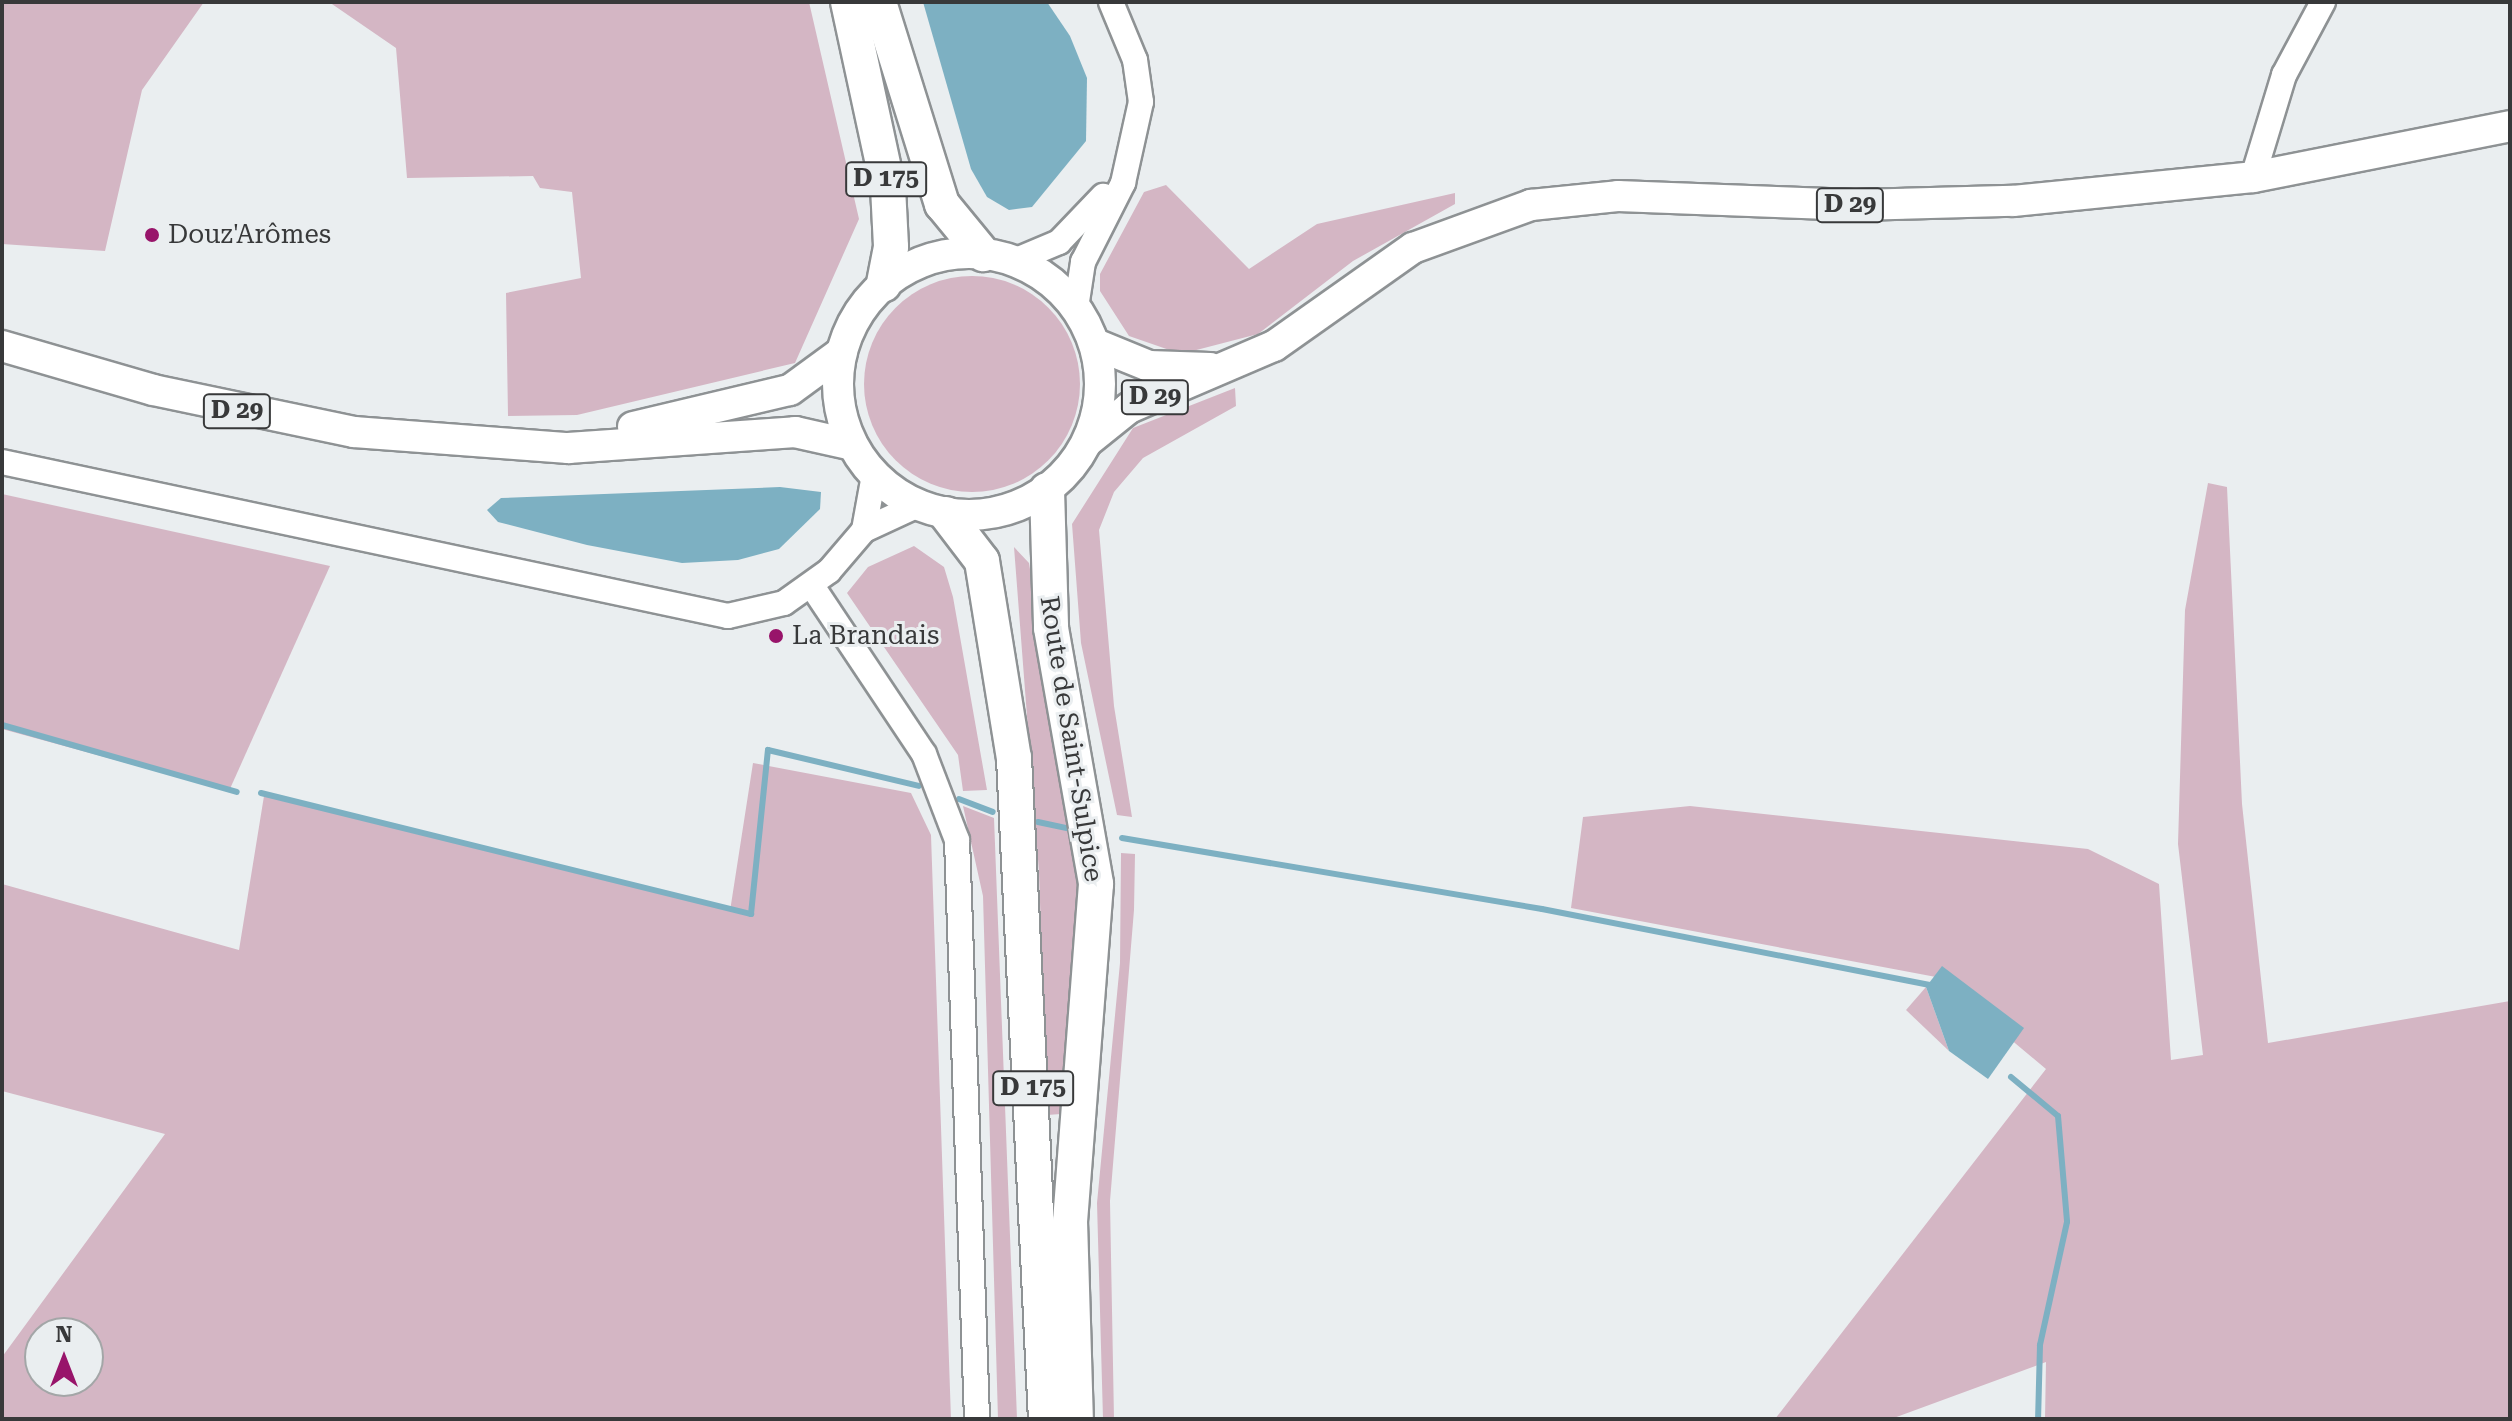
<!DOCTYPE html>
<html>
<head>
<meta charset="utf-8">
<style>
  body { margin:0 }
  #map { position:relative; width:2512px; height:1421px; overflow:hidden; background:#eaeef0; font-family:"Roboto Serif",serif }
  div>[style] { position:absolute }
  .green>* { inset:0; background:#d4b6c4 }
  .round { border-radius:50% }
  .water>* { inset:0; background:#7db0c2 }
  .stream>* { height:6px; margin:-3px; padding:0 3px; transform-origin:3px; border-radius:3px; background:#7db0c2 }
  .roads { filter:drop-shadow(2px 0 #8e9294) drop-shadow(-2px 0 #8e9294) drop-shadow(0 2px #8e9294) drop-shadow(0 -2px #8e9294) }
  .minor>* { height:24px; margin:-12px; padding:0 12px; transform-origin:12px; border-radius:12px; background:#fff }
  .major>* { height:30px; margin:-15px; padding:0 15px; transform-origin:15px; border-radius:15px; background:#fff }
  .major>.ring { margin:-15px; padding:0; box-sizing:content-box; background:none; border:30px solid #fff; border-radius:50% }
  .highway>* { height:34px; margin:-17px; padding:0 17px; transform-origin:17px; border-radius:17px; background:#fff }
  .dots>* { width:22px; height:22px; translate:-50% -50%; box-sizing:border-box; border:4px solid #eaeef0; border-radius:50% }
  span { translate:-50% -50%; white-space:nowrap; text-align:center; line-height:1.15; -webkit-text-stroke:6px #eaeef0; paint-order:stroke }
  .shield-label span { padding:2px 6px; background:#eaeef0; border:2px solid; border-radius:6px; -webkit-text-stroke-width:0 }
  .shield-label { font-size:24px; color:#38393a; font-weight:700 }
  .poi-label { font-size:26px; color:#38393a }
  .left { translate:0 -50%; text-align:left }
  .street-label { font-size:26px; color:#38393a }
  .frame { position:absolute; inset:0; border:4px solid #38393a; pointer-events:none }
  .north { position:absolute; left:24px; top:1317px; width:80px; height:80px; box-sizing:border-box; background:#eaeef0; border:2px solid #a3a6a7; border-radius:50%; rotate:0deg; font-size:22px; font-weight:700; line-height:32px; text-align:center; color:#38393a }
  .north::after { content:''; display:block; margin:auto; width:28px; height:36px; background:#98146a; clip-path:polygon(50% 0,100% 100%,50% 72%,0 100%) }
</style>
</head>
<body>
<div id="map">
  <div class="green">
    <i style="clip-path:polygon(2px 2px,204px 2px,142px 90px,105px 251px,2px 244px)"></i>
    <i style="clip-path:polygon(329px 2px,809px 2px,859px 219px,795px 363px,577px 415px,508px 416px,506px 293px,581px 278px,572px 192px,540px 188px,533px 176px,407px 178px,396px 48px)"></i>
    <i style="clip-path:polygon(1166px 185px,1249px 269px,1317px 224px,1455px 193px,1455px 204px,1353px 261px,1258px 334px,1181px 354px,1129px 336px,1100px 291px,1100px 274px,1144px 192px)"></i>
    <i class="round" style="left:864px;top:276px;width:216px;height:216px"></i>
    <i style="clip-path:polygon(1235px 388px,1236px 406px,1143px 458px,1114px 492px,1099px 530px,1114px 706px,1132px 817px,1117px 815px,1081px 643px,1072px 524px,1133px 428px)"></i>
    <i style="clip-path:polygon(2208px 483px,2227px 487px,2242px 804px,2268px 1043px,2510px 1001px,2510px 1419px,2045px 1419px,2046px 1362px,1891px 1419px,1775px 1419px,2046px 1069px,1936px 977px,1571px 908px,1583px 817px,1690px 806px,2088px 849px,2159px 884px,2171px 1060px,2203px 1055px,2178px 844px,2185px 610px)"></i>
    <i style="clip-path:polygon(2px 494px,330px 566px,229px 791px,2px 729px)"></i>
    <i style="clip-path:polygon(914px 546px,944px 567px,953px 597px,987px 790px,963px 791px,958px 755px,847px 593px,868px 567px)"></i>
    <i style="clip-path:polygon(1014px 547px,1029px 563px,1079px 871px,1079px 947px,1061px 1114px,1047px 1115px,1039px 872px)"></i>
    <i style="clip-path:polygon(evenodd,753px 763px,911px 793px,931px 835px,951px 1419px,2px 1419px,2px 1357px,165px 1134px,2px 1091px,2px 884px,239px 950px,264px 796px,730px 911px,753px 763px,40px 1333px,88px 1333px,88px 1381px,40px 1381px,40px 1333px)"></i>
    <i style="clip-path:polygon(963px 806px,994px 818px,1017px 1419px,998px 1419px,983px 896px)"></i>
    <i style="clip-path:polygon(1121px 853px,1135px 854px,1134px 910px,1110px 1201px,1114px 1419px,1103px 1419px,1097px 1203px,1120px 963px)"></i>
    <i style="clip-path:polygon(1926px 987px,1949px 1051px,1906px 1010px)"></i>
  </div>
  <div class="water">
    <i style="clip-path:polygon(923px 2px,1047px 2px,1070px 36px,1087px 78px,1086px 141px,1032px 207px,1009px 210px,987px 197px,971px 169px)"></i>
    <i style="clip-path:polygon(780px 487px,821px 492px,820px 509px,779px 549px,738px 560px,682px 563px,587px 545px,498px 522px,487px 510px,501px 498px)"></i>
    <i style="clip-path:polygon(1942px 966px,2024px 1028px,1988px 1079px,1949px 1051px,1926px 987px)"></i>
  </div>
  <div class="stream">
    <i style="left:2px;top:725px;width:244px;rotate:15.9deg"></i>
    <i style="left:261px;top:793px;width:505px;rotate:13.87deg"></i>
    <i style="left:751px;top:914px;width:165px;rotate:-84.1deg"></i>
    <i style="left:768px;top:750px;width:155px;rotate:13.4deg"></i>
    <i style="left:959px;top:799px;width:36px;rotate:21deg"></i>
    <i style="left:1038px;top:822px;width:33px;rotate:12deg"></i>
    <i style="left:1122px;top:838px;width:426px;rotate:9.6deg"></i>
    <i style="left:1542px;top:909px;width:399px;rotate:11.1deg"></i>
    <i style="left:2011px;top:1077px;width:61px;rotate:39.7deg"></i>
    <i style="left:2058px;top:1116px;width:106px;rotate:85.1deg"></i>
    <i style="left:2067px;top:1222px;width:126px;rotate:102.4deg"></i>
    <i style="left:2040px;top:1345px;width:74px;rotate:91.5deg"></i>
  </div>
  <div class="roads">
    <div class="minor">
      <i style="left:2253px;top:177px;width:107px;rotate:-73.1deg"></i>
      <i style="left:2284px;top:75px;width:83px;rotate:-61.9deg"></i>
      <i style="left:1014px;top:261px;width:49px;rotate:-22.9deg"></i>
      <i style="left:1059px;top:242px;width:64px;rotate:-46.3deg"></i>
      <i style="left:1076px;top:308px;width:47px;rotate:-81.3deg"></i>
      <i style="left:1083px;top:262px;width:89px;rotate:-63.1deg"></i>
      <i style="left:1123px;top:183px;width:83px;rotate:-77.5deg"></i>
      <i style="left:1141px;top:102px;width:42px;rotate:-98.1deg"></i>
      <i style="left:1135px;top:60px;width:63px;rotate:-112.5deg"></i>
      <i style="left:2px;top:462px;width:742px;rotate:11.98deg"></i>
      <i style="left:728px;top:616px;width:57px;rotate:-13.1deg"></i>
      <i style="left:784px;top:603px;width:55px;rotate:-35.4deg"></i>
      <i style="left:829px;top:571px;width:54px;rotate:-49.5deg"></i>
      <i style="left:864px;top:530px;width:60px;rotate:-24.8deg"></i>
      <i style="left:864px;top:530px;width:56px;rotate:-79.7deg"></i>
      <i style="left:812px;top:586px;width:202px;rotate:56.3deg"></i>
      <i style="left:924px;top:754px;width:92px;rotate:69deg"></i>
      <i style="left:957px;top:840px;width:579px;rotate:88.02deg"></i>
    </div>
    <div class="major">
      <i class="ring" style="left:838px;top:253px;width:232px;height:232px"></i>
      <i style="left:1095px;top:344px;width:58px;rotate:22.2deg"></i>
      <i style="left:1149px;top:366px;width:61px;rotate:1.9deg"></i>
      <i style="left:2px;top:346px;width:157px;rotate:16.2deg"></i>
      <i style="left:153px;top:390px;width:205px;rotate:11.8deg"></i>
      <i style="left:354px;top:432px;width:215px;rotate:4.3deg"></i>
      <i style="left:568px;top:448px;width:228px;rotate:-4deg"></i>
      <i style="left:795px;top:432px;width:59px;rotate:12.6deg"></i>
      <i style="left:633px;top:427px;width:161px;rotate:-13.3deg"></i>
      <i style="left:790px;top:390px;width:64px;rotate:-36.2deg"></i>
      <i style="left:1089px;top:440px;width:51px;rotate:-38.7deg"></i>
      <i style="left:1129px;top:408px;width:158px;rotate:-23.2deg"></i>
      <i style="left:1274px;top:346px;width:170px;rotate:-35.2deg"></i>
      <i style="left:1413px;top:248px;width:126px;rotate:-20deg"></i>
      <i style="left:1531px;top:205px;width:87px;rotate:-5.9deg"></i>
      <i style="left:1618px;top:196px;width:237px;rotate:2.2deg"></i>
      <i style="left:1855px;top:205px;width:158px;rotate:-1.5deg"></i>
      <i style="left:2013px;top:201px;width:241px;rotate:-5.7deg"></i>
      <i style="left:2253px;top:177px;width:262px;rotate:-11.2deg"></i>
    </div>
    <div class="highway">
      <i style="left:848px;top:2px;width:189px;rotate:77.8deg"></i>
      <i style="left:888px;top:187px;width:60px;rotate:87.1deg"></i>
      <i style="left:891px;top:247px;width:38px;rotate:101deg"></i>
      <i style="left:879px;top:2px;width:212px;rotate:72.7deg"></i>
      <i style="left:942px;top:204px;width:65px;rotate:50.6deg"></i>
      <i style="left:1047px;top:490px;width:138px;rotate:88.3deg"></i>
      <i style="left:1051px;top:628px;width:260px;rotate:80deg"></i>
      <i style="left:1096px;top:884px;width:338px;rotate:94.4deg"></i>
      <i style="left:1070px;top:1221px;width:198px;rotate:88.3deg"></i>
      <i style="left:946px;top:514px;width:59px;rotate:52.5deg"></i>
      <i style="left:982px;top:561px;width:200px;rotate:80.8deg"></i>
      <i style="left:1014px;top:758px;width:662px;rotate:87.23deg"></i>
    </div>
  </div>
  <div class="dots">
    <i style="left:152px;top:235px;background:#98146a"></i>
    <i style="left:776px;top:636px;background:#98146a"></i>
  </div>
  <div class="shield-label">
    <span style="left:886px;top:179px">D 175</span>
    <span style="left:1850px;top:205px">D 29</span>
    <span style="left:1155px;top:397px">D 29</span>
    <span style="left:237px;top:411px">D 29</span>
    <span style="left:1033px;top:1088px">D 175</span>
  </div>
  <div class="poi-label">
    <span class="left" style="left:168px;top:235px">Douz'Arômes</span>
    <span class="left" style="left:792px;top:636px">La Brandais</span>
  </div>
  <div class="street-label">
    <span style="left:1071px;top:739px;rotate:81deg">Route de Saint-Sulpice</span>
  </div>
  <div class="frame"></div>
  <div class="north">N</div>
</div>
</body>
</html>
